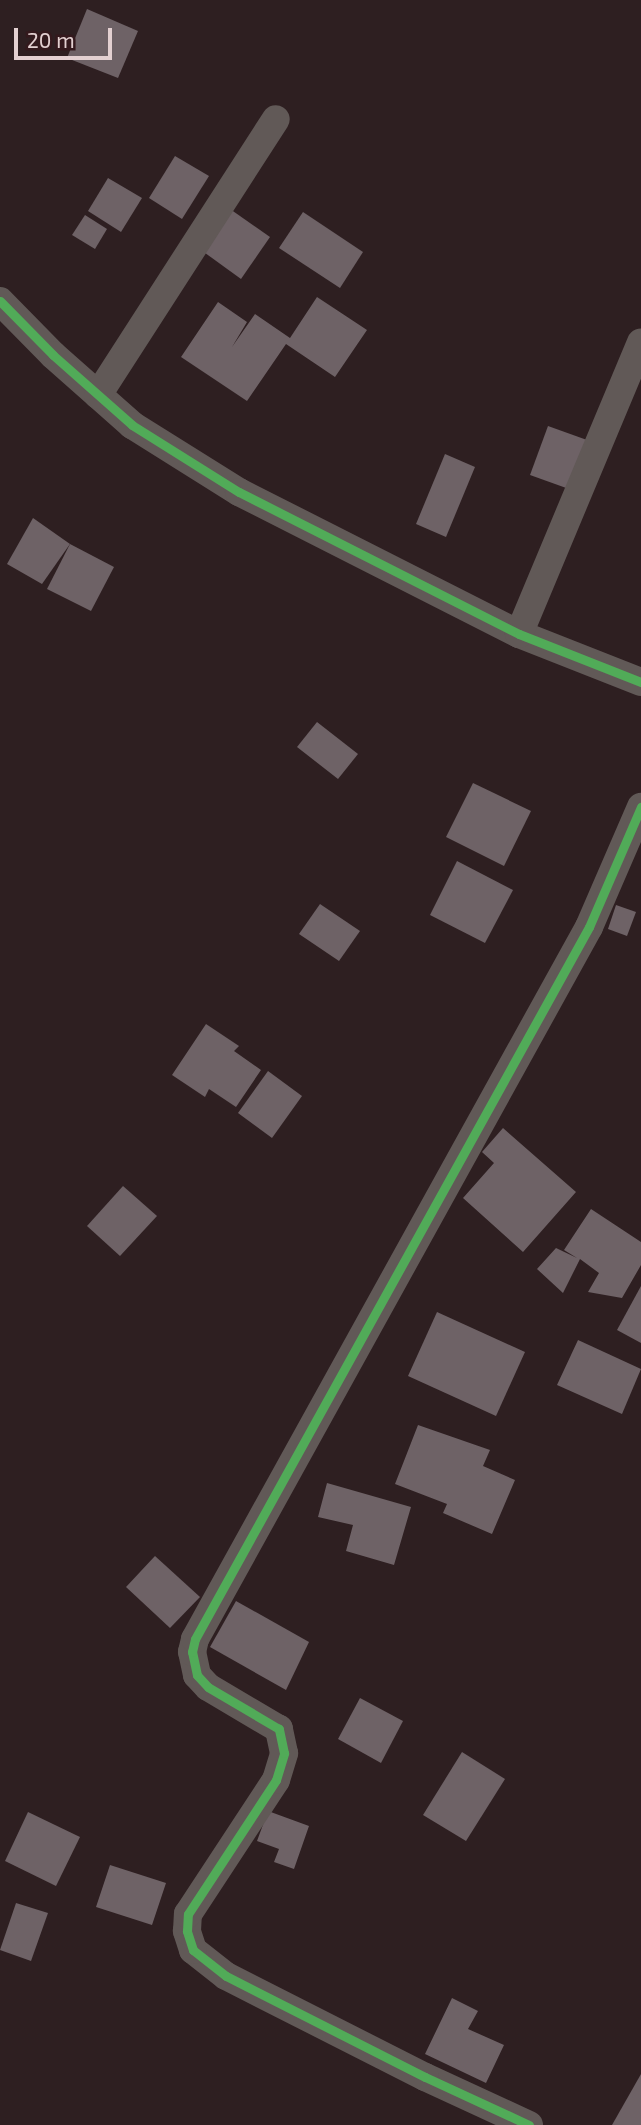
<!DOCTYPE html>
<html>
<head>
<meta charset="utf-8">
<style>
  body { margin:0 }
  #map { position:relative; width:641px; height:2125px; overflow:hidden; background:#2e1f21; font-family:"Exo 2",sans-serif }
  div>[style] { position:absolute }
  .building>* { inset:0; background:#6e6266 }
  .street>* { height:28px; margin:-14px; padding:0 14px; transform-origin:14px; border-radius:14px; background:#615957 }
  .cycleway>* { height:9px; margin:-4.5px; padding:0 4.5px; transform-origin:4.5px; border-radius:4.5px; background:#51ab58 }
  span { translate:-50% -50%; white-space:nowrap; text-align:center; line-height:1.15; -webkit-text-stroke:7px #34191d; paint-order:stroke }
  .scale { position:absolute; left:14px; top:28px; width:98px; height:32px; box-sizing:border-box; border:4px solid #e3d0d1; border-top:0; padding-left:9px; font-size:21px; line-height:24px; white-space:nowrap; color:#e3d0d1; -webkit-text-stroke:5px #34191d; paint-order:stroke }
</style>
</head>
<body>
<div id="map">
  <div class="building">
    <i style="clip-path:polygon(87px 9px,138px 31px,118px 78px,67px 58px)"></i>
    <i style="clip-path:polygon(175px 156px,209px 176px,182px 219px,149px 198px)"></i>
    <i style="clip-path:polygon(108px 178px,142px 198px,121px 232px,88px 211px)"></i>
    <i style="clip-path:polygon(230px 209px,270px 237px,241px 279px,201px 250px)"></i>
    <i style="clip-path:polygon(303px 212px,363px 252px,340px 288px,279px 248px)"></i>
    <i style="clip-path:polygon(85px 215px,107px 229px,95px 249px,72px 235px)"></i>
    <i style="clip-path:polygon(317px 297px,367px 330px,335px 377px,286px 344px,247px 401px,181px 357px,218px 302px,247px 322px,232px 347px,255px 314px,290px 338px)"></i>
    <i style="clip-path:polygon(548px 426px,587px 440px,569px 489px,530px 475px)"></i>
    <i style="clip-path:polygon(445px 454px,475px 467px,446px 537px,416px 524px)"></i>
    <i style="clip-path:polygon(33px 518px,70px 544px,42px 584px,7px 564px)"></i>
    <i style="clip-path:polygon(70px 544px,114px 567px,91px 611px,47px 589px)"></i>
    <i style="clip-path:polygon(317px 722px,358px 754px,338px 779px,297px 747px)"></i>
    <i style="clip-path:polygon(473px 783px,531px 811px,504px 866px,446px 837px)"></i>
    <i style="clip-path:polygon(457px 861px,513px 890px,485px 943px,430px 915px)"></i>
    <i style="clip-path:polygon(320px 904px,360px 931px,339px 961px,299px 934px)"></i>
    <i style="clip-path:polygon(616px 905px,636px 912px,627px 936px,608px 929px)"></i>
    <i style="clip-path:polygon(206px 1024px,239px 1046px,234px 1051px,261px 1070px,236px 1107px,209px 1089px,205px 1097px,172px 1075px)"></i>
    <i style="clip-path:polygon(268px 1071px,302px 1096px,272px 1138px,238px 1113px)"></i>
    <i style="clip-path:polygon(503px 1128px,576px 1192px,523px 1252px,463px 1198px,494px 1163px,482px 1152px)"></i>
    <i style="clip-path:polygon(123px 1186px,157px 1216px,120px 1256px,87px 1226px)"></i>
    <i style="clip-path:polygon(591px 1209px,641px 1242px,641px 1265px,622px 1298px,588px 1292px,599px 1273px,580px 1259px,563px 1293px,537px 1269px,556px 1248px,577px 1258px,564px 1250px)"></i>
    <i style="clip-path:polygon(641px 1286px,641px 1343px,617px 1330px)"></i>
    <i style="clip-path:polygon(437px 1312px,525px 1352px,496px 1416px,408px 1376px)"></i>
    <i style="clip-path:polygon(578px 1340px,641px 1369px,622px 1414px,557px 1385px)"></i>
    <i style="clip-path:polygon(418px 1425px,490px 1450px,483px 1466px,515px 1480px,492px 1534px,443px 1513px,447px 1504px,395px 1484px)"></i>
    <i style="clip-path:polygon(327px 1483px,411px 1507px,394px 1565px,346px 1551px,353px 1525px,318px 1517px)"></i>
    <i style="clip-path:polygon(155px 1556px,200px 1597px,170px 1628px,126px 1587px)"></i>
    <i style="clip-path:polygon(236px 1601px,309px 1642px,286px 1690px,210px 1647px)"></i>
    <i style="clip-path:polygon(360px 1698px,403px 1721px,381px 1763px,338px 1739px)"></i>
    <i style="clip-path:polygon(462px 1752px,505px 1779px,466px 1841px,423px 1815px)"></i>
    <i style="clip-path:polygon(268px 1811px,309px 1826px,294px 1869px,274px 1862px,279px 1849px,257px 1841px)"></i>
    <i style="clip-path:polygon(28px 1812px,80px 1837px,56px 1886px,5px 1861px)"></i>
    <i style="clip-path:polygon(110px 1865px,166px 1883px,152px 1925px,96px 1907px)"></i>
    <i style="clip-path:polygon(16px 1903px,48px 1913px,31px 1961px,0 1950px)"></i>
    <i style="clip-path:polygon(452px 1998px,478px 2011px,468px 2029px,504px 2045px,486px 2083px,425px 2054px)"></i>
    <i style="clip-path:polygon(641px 2074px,641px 2125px,612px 2125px)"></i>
  </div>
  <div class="street">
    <i style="left:0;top:301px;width:76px;rotate:45.5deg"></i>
    <i style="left:53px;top:355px;width:106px;rotate:41.5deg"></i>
    <i style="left:132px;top:425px;width:126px;rotate:32.1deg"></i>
    <i style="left:239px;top:492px;width:314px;rotate:26.9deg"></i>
    <i style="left:519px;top:634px;width:131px;rotate:21.5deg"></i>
    <i style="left:98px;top:395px;width:328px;rotate:-57.2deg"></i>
    <i style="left:519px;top:634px;width:316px;rotate:-67.3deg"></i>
    <i style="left:529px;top:2125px;width:115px;rotate:-155.2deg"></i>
    <i style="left:425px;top:2077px;width:223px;rotate:-153.1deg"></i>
    <i style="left:226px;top:1976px;width:42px;rotate:-141.8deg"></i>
    <i style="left:193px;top:1950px;width:20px;rotate:-108deg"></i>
    <i style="left:187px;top:1931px;width:17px;rotate:-87deg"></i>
    <i style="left:188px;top:1914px;width:160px;rotate:-56.7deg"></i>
    <i style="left:276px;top:1780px;width:28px;rotate:-73deg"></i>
    <i style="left:284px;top:1753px;width:25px;rotate:-102deg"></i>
    <i style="left:279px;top:1729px;width:82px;rotate:-149.4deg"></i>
    <i style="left:208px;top:1687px;width:16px;rotate:-133deg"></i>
    <i style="left:197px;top:1675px;width:24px;rotate:-102deg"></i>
    <i style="left:192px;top:1652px;width:13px;rotate:-77deg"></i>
    <i style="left:195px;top:1639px;width:814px;rotate:-61.04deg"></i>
    <i style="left:589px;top:927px;width:131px;rotate:-66.6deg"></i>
  </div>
  <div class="cycleway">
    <i style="left:0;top:301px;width:76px;rotate:45.5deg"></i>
    <i style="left:53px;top:355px;width:106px;rotate:41.5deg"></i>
    <i style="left:132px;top:425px;width:126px;rotate:32.1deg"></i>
    <i style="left:239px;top:492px;width:314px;rotate:26.9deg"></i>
    <i style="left:519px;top:634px;width:131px;rotate:21.5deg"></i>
    <i style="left:529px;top:2125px;width:115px;rotate:-155.2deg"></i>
    <i style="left:425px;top:2077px;width:223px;rotate:-153.1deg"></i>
    <i style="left:226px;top:1976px;width:42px;rotate:-141.8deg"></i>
    <i style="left:193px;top:1950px;width:20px;rotate:-108deg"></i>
    <i style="left:187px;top:1931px;width:17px;rotate:-87deg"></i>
    <i style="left:188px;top:1914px;width:160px;rotate:-56.7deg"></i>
    <i style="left:276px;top:1780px;width:28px;rotate:-73deg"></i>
    <i style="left:284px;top:1753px;width:25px;rotate:-102deg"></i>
    <i style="left:279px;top:1729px;width:82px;rotate:-149.4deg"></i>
    <i style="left:208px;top:1687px;width:16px;rotate:-133deg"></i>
    <i style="left:197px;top:1675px;width:24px;rotate:-102deg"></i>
    <i style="left:192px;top:1652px;width:13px;rotate:-77deg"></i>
    <i style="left:195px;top:1639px;width:814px;rotate:-61.04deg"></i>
    <i style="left:589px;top:927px;width:131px;rotate:-66.6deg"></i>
  </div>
  <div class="scale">20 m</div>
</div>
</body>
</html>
